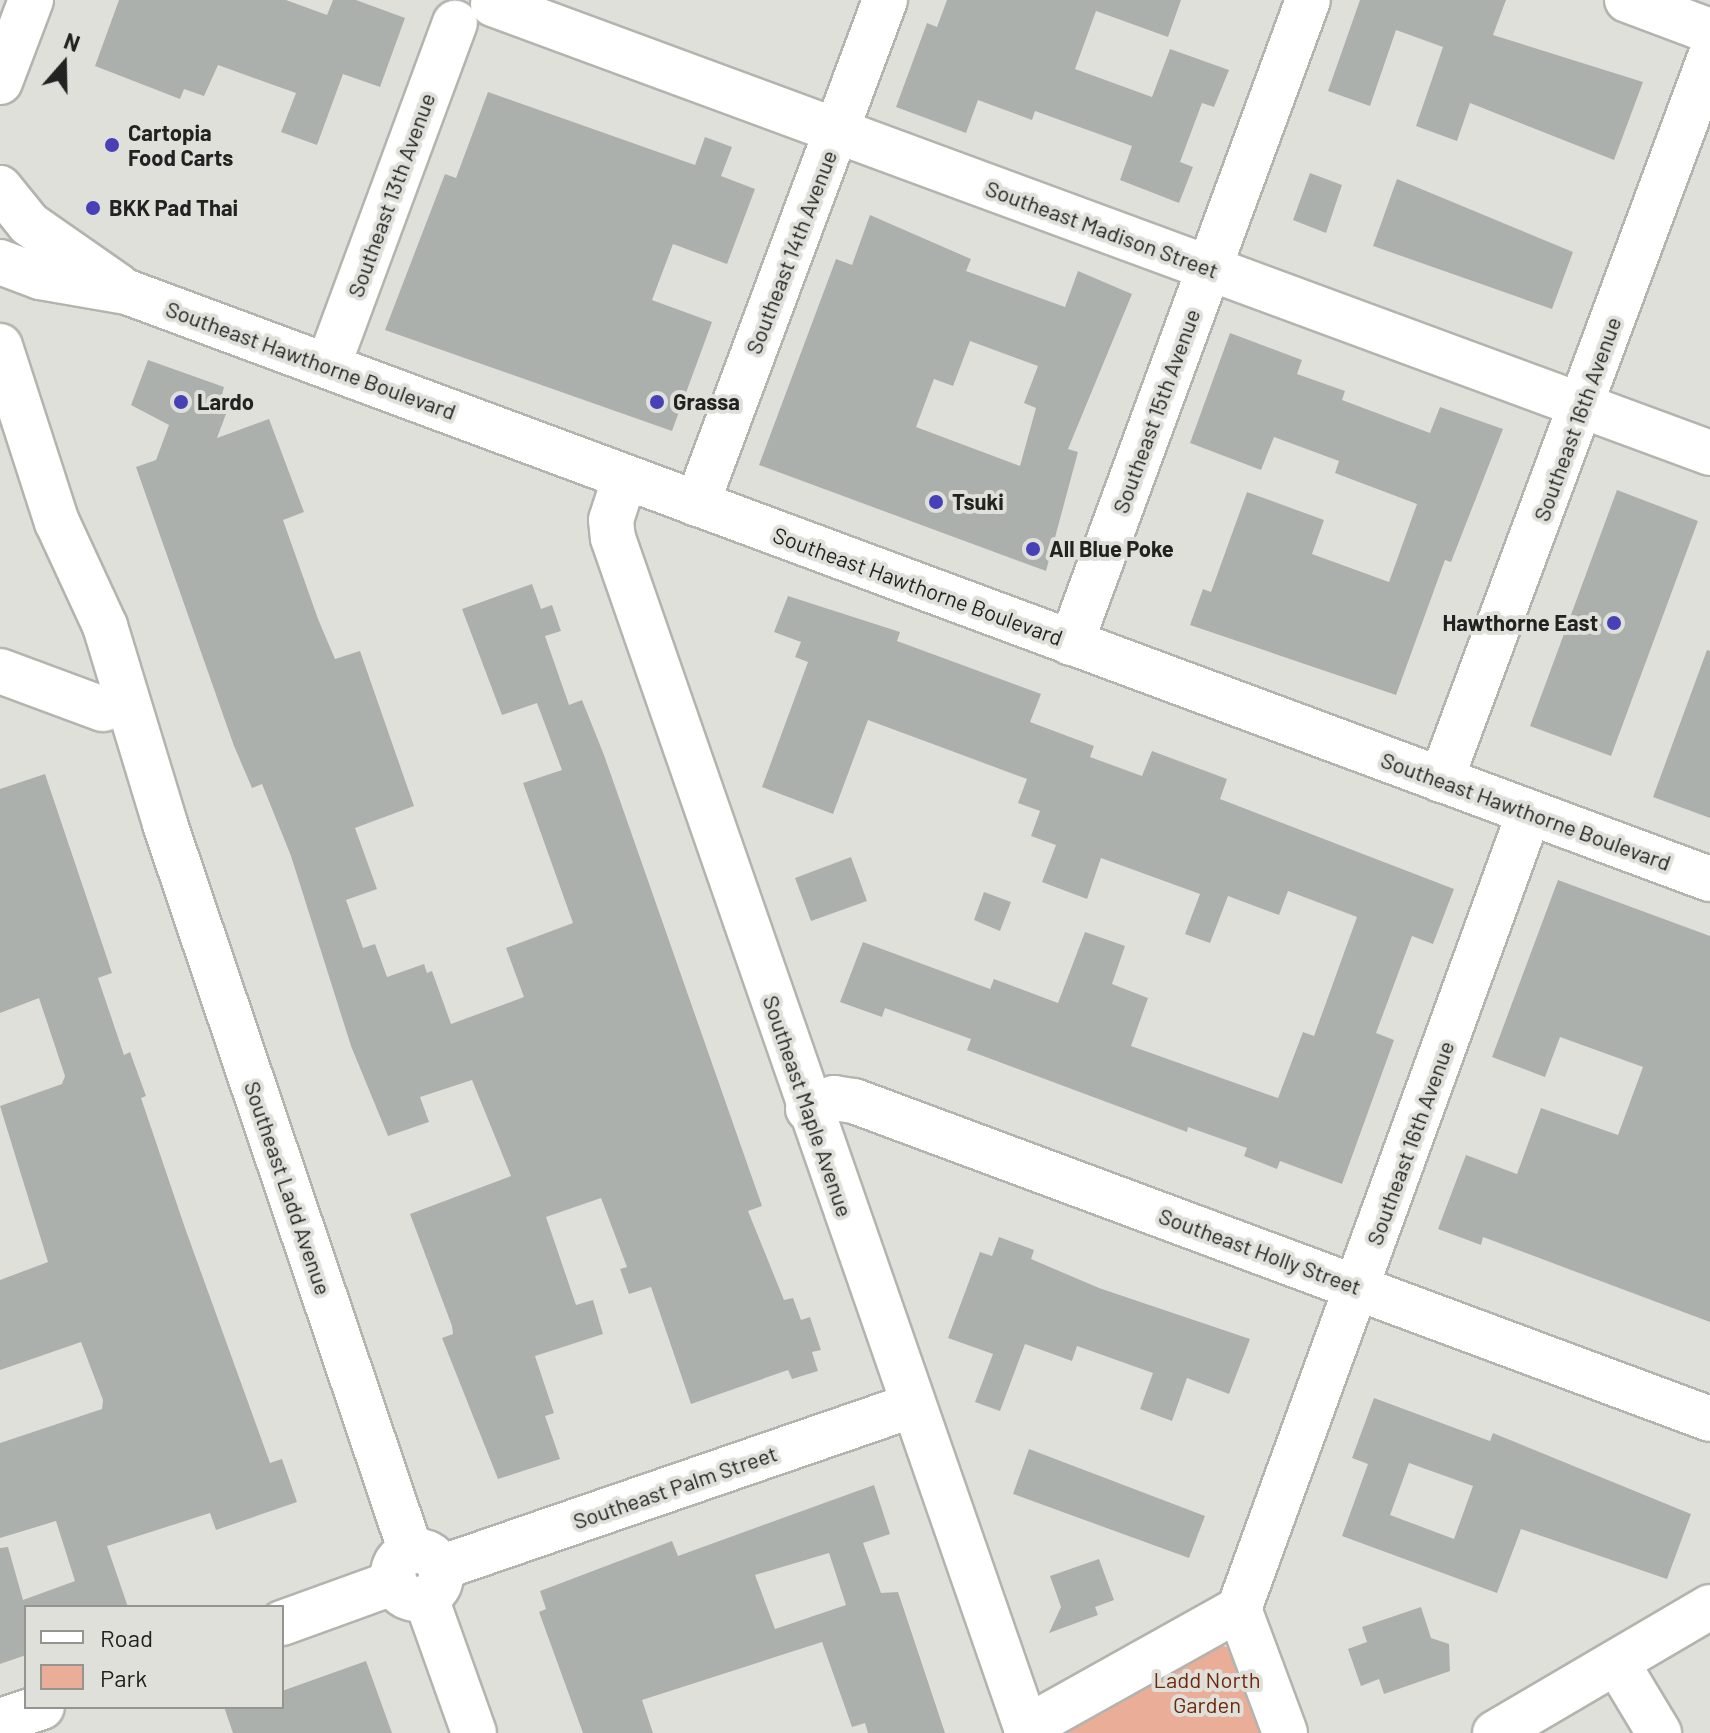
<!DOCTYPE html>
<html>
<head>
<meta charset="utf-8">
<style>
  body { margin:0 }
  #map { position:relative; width:1710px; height:1733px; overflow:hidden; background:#e0e0db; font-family:Barlow,sans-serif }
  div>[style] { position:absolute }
  .green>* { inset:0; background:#eaad97 }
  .building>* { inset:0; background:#acb0ac }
  .roads { filter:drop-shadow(2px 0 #b4b4af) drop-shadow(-2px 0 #b4b4af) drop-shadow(0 2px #b4b4af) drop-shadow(0 -2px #b4b4af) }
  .minor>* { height:44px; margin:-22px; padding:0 22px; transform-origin:22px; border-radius:22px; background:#fff }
  .minor>.ring { margin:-22px; padding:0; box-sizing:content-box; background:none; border:44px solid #fff; border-radius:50% }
  .major>* { height:44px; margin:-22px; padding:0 22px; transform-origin:22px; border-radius:22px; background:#fff }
  .dots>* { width:22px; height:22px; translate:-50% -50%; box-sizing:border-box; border:4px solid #e0e0db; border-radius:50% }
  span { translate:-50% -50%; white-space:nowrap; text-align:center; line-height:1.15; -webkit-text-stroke:8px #e0e0db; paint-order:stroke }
  .poi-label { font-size:22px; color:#222220; font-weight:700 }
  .left { translate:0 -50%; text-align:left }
  .right { translate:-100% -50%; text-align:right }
  .street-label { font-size:22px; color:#222220 }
  .park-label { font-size:22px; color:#6f280a }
  .legend { position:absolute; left:24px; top:1605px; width:260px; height:104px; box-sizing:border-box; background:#e0e0db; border:2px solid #949490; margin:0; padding:10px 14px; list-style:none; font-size:24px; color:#222220 }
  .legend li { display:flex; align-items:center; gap:16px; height:40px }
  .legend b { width:40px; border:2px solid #949490 }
  .north { position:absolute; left:24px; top:24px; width:80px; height:80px; -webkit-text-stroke:6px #e0e0db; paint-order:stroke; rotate:20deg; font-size:22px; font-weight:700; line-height:32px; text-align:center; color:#222220 }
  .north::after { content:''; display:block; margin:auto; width:28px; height:36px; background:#222220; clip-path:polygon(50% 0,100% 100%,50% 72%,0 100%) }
</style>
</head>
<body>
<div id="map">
  <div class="green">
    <i style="clip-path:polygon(1215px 1643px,1232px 1649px,1265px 1733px,1061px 1733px)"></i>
  </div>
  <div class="building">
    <i style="clip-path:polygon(119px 0,286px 0,327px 15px,333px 0,356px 0,405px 18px,380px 87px,343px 74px,317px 145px,281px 132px,296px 93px,218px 65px,204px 96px,184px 89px,180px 99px,95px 66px)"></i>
    <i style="clip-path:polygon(947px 0,1181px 0,1168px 37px,1096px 11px,1075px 69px,1152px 97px,1170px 49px,1229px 70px,1214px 107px,1202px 103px,1180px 162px,1193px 167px,1179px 203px,1120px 180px,1132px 146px,1035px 111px,1032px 120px,978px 100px,966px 133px,896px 107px,927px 23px,937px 27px)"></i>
    <i style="clip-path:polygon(1360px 0,1506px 0,1493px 35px,1643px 82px,1614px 160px,1470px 103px,1457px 141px,1416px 126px,1443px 47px,1396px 30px,1370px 106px,1328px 91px)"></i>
    <i style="clip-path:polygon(488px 92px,695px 165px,705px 137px,732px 147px,721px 176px,755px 189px,727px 264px,673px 244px,652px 300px,712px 322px,672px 431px,385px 330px,445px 174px,456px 178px)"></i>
    <i style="clip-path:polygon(1310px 173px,1342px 185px,1326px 233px,1293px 220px)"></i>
    <i style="clip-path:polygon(1397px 179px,1573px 252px,1552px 309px,1373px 246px)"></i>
    <i style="clip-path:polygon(evenodd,870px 215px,971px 259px,966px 271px,1065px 307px,1078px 271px,1132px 294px,1068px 449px,1078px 452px,1046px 571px,759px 465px,836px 259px,852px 265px,870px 215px,970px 341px,1038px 366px,1024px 403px,1036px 408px,1020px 466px,916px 427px,934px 379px,953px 386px,970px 341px)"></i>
    <i style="clip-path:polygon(1230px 333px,1302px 360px,1297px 374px,1345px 391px,1342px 400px,1430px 433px,1440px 407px,1503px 429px,1451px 562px,1445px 560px,1396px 695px,1190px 625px,1203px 589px,1211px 592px,1247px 492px,1324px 520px,1312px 554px,1389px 582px,1417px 504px,1335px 473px,1339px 461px,1274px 437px,1261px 470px,1190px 443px)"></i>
    <i style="clip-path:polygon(148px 360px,224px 387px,222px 395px,232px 398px,217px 438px,269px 419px,304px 512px,283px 520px,318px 619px,335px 659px,360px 651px,414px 806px,355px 828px,377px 889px,346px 900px,363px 948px,375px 944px,387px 977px,424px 964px,427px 973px,432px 971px,451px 1024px,524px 997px,506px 948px,573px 923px,523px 783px,562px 770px,537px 703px,502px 715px,462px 609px,532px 584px,541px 609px,552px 605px,561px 631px,545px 636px,569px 705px,582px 700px,604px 755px,762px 1206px,748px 1211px,784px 1300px,793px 1298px,801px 1320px,810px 1317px,821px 1350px,812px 1352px,818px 1371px,792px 1379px,788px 1370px,691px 1404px,651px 1287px,629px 1294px,620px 1269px,627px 1267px,601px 1198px,546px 1217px,576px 1305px,593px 1300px,603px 1334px,535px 1356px,554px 1413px,545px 1416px,560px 1459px,498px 1479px,442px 1338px,453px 1334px,452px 1326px,410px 1214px,511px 1176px,472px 1080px,420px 1097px,429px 1122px,388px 1136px,351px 1046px,291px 856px,262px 784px,252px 788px,234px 746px,136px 467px,156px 460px,169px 425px,131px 405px)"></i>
    <i style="clip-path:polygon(1617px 490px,1698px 521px,1611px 756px,1530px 726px)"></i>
    <i style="clip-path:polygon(788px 596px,900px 632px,897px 641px,1041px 694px,1030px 722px,1094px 746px,1090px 757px,1142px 776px,1152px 751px,1227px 779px,1220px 799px,1454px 889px,1433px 944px,1412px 936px,1376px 1033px,1394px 1040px,1342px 1184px,1280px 1161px,1277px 1169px,1244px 1156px,1247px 1148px,1188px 1127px,1187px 1132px,967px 1050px,971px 1039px,885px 1008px,882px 1017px,840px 1002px,863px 942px,990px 989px,994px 979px,1058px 1003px,1085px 932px,1125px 946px,1112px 984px,1148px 998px,1131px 1046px,1278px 1098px,1303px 1032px,1314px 1036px,1357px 917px,1288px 891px,1279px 915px,1228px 896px,1210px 943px,1185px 934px,1200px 894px,1101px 858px,1087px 899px,1042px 882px,1056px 845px,1031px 836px,1040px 811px,1018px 803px,1027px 779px,868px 720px,833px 814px,762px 787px,808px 662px,795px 657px,801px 642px,774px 632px)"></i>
    <i style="clip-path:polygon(1707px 650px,1710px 651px,1710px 818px,1653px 797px)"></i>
    <i style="clip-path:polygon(45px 774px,112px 973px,98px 978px,124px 1055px,130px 1052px,146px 1096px,141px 1098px,185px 1228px,270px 1463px,282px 1459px,297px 1502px,216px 1530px,210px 1513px,107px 1546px,128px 1607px,25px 1607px,26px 1655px,0 1664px,0 1548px,8px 1547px,23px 1600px,75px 1581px,56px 1521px,0 1538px,0 1443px,102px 1409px,103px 1400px,81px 1342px,0 1370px,0 1280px,48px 1262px,0 1106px,62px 1084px,65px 1076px,39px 998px,0 1013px,0 789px)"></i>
    <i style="clip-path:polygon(851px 857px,867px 901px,811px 921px,795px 878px)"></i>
    <i style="clip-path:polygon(1558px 880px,1710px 936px,1710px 1322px,1483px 1237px,1481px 1245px,1438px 1229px,1466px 1155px,1517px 1174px,1541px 1108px,1618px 1135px,1643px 1067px,1560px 1037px,1545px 1077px,1492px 1057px)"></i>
    <i style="clip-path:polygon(984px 892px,1011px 902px,1000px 931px,974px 920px)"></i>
    <i style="clip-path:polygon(999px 1237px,1034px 1250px,1031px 1259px,1099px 1288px,1250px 1339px,1229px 1394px,1187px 1378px,1172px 1421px,1140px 1409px,1153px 1373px,1077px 1346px,1072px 1361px,1025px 1344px,1000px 1411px,975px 1402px,993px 1354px,948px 1338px,980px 1252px,992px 1256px)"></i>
    <i style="clip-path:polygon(evenodd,1374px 1398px,1490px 1441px,1493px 1433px,1691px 1514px,1667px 1579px,1521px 1529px,1497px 1593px,1342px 1536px,1368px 1464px,1352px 1458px,1374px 1398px,1409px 1463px,1473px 1486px,1454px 1539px,1390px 1515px,1409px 1463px)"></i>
    <i style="clip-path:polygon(1029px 1449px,1205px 1516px,1189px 1558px,1013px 1494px)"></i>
    <i style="clip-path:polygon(evenodd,874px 1485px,890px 1534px,863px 1543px,881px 1593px,898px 1592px,945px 1733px,868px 1733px,865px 1723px,852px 1727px,822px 1642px,642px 1700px,653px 1733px,583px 1733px,539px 1612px,546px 1609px,540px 1591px,672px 1541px,678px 1556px,874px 1485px,829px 1553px,846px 1605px,775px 1629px,755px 1575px,829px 1553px)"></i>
    <i style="clip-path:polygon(1099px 1559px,1114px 1600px,1095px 1607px,1098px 1615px,1049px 1633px,1061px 1607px,1050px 1576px)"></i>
    <i style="clip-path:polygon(1421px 1607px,1431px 1638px,1449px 1644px,1450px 1671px,1384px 1694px,1379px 1679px,1361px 1686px,1348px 1649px,1367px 1642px,1362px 1627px)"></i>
    <i style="clip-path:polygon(366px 1661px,392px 1733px,233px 1733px,224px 1707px,282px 1707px,282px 1691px)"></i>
  </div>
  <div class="roads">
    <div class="minor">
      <i style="left:1627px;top:0;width:89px;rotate:20.5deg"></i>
      <i style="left:493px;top:4px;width:1297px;rotate:20.25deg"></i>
      <i style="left:0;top:346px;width:185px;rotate:72.1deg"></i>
      <i style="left:57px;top:522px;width:115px;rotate:65.2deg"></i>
      <i style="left:105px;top:626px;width:207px;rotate:73.1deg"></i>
      <i style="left:165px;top:824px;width:768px;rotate:71.33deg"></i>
      <i style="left:328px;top:366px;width:366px;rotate:-69.7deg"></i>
      <i style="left:625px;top:477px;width:45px;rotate:108deg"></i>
      <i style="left:611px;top:520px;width:18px;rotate:84deg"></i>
      <i style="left:613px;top:538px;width:1265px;rotate:70.85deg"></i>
      <i style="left:697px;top:504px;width:538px;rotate:-69.54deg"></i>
      <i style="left:1071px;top:643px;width:685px;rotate:-69.77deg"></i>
      <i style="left:0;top:671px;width:110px;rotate:20.3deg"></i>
      <i style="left:1441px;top:780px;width:771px;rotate:-69.59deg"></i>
      <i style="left:808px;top:1109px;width:28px;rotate:-23deg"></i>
      <i style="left:834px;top:1098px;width:20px;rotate:9deg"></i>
      <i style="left:854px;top:1101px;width:913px;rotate:20.38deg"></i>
      <i class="ring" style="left:393px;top:1551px;width:4px;height:4px"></i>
      <i style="left:440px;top:1568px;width:497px;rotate:-19deg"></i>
      <i style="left:426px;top:1598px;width:143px;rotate:70.4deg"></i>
      <i style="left:1239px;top:1609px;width:132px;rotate:69.6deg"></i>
      <i style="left:282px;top:1623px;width:120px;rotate:-19.9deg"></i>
      <i style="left:1617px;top:1663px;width:82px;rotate:59deg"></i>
      <i style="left:0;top:1721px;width:44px;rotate:-18.4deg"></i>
      <i style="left:1026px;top:1728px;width:244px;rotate:-29.2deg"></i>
      <i style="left:1239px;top:1609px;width:847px;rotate:-69.98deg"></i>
      <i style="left:1495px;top:1733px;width:249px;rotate:-30.4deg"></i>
    </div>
    <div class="major">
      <i style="left:0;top:82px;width:88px;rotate:-69.3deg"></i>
      <i style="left:0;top:188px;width:46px;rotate:51.1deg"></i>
      <i style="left:29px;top:224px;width:108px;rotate:34.9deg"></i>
      <i style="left:0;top:262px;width:43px;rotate:20.6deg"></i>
      <i style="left:40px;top:277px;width:88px;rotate:9.8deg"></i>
      <i style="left:127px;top:292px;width:1688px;rotate:20.35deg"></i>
    </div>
  </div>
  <div class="dots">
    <i style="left:112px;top:145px;background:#4840b6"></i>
    <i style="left:93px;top:208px;background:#4840b6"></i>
    <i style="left:181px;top:402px;background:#4840b6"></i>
    <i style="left:657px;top:402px;background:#4840b6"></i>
    <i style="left:936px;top:502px;background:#4840b6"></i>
    <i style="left:1033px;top:549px;background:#4840b6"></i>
    <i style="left:1614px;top:623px;background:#4840b6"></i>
  </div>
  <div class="poi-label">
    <span class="left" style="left:128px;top:145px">Cartopia<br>Food Carts</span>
    <span class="left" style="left:109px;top:208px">BKK Pad Thai</span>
    <span class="left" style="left:197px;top:402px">Lardo</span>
    <span class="left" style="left:673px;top:402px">Grassa</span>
    <span class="left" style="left:952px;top:502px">Tsuki</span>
    <span class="left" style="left:1049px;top:549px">All Blue Poke</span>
    <span class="right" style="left:1598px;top:623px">Hawthorne East</span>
  </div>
  <div class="street-label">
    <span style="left:391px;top:195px;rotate:-70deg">Southeast 13th Avenue</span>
    <span style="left:1102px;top:229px;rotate:20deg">Southeast Madison Street</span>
    <span style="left:791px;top:252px;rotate:-69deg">Southeast 14th Avenue</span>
    <span style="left:311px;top:360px;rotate:20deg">Southeast Hawthorne Boulevard</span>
    <span style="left:1156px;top:411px;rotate:-70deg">Southeast 15th Avenue</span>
    <span style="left:1577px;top:419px;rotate:-70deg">Southeast 16th Avenue</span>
    <span style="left:918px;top:586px;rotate:20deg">Southeast Hawthorne Boulevard</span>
    <span style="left:1526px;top:811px;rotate:20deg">Southeast Hawthorne Boulevard</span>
    <span style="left:808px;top:1106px;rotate:71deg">Southeast Maple Avenue</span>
    <span style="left:1410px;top:1143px;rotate:-70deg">Southeast 16th Avenue</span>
    <span style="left:288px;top:1188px;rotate:71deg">Southeast Ladd Avenue</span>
    <span style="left:1260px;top:1251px;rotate:20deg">Southeast Holly Street</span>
    <span style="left:675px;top:1487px;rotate:-19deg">Southeast Palm Street</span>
  </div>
  <div class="park-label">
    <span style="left:1207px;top:1692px">Ladd North<br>Garden</span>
  </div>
  <ul class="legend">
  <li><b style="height:10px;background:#fff"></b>Road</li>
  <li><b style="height:22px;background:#eaad97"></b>Park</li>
  </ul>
  <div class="north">N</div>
</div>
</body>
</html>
